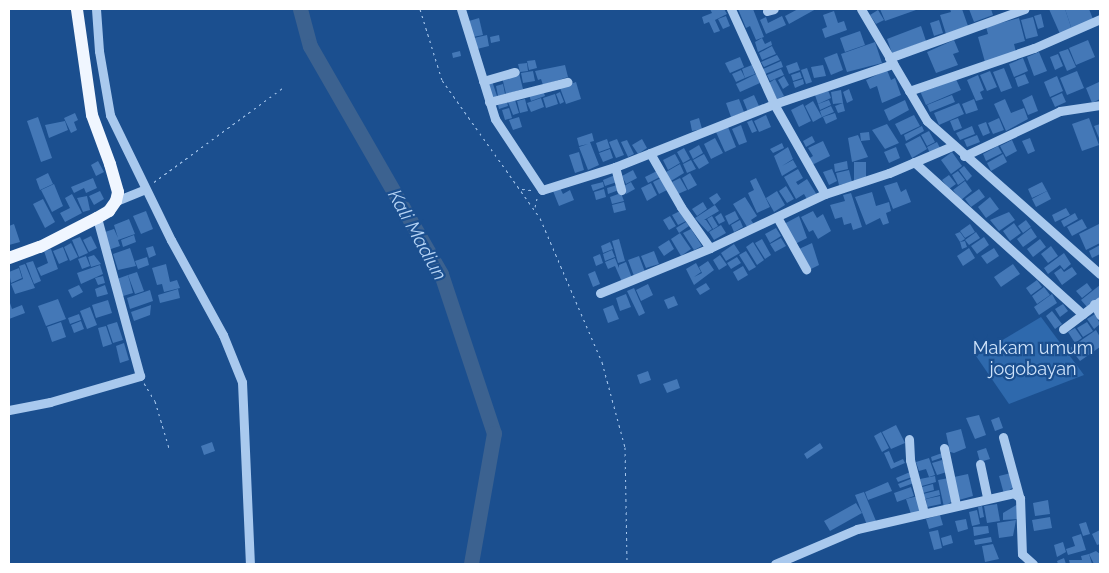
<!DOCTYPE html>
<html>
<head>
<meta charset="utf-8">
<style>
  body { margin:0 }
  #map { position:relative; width:1109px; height:573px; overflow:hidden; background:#1b4f8f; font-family:Raleway,sans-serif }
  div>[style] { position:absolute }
  .green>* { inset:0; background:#2e69ad }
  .river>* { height:15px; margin:-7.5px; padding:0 7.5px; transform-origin:7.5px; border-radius:7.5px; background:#3c6290 }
  .building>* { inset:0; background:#4478b7 }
  .path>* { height:1px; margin-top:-0.5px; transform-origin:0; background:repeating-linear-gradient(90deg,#a9c9ee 0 2.5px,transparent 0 6.5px) }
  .minor>* { height:9px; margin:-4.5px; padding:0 4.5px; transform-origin:4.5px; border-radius:4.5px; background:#a9c9ee }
  .major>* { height:12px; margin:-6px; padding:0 6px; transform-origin:6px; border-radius:6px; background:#f0f6ff }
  span { translate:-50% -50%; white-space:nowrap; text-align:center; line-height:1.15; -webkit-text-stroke:4.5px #1b4f8f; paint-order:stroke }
  .park-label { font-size:18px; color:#cfe3fa }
  .water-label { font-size:19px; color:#b5d3f5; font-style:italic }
  .frame { position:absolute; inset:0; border:10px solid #fff; pointer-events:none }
</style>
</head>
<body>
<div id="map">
  <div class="green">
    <i style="clip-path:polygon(1041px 317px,1084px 375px,1009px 404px,976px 356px)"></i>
  </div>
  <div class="river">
    <i style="left:300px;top:9px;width:38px;rotate:75deg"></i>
    <i style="left:310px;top:46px;width:263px;rotate:60.1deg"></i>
    <i style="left:441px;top:274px;width:168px;rotate:71.6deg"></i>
    <i style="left:494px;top:433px;width:133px;rotate:100deg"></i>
  </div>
  <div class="building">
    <i style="clip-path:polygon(710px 9px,724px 9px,727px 14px,715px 20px,720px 31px,714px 33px,709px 22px,704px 24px,702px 17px,712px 13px)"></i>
    <i style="clip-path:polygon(738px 9px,753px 9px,764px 37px,756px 40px,750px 26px,746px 28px)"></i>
    <i style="clip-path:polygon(798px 9px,816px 9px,789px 24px,785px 16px)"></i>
    <i style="clip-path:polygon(880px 9px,915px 9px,916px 10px,885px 21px)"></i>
    <i style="clip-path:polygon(950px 9px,962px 9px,968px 26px,946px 34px,940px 15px,951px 12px)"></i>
    <i style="clip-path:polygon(969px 9px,991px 9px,993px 15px,974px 22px)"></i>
    <i style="clip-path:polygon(1049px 9px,1065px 9px,1072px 30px,1060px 34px)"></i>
    <i style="clip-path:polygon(1065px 9px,1089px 9px,1093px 19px,1072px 30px)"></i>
    <i style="clip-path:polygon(878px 10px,884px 20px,876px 24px,870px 15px)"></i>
    <i style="clip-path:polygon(834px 11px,838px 23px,844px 21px,847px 30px,825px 38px,822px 29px,827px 27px,823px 15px)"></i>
    <i style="clip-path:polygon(1041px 14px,1044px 27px,1038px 29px,1034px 16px)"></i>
    <i style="clip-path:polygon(726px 16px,730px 26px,723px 29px,718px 19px)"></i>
    <i style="clip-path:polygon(782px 16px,786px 25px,766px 34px,760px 20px,766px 17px,768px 23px)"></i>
    <i style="clip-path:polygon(1033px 17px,1038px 36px,1026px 39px,1021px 20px)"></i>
    <i style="clip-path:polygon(479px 18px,483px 35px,473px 37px,469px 21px)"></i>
    <i style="clip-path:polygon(1019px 18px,1025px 41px,1014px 44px,1016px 52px,985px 62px,978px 37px,988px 34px,986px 27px)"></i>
    <i style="clip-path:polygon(939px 20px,943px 33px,934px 36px,930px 23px)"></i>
    <i style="clip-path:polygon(921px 26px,926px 41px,892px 53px,887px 39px)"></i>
    <i style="clip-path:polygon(860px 31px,865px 45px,845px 52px,840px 38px)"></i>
    <i style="clip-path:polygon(487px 35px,489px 46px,477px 49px,474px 38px)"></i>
    <i style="clip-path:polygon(499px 35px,500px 41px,491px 43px,490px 37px)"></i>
    <i style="clip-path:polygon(762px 38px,765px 44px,771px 41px,772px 45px,758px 52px,755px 42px)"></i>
    <i style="clip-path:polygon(954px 40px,959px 52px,953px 54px,958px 65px,936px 73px,927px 52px)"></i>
    <i style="clip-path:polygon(1088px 40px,1095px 57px,1076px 65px,1069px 48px)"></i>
    <i style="clip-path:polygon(875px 42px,882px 63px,847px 72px,841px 54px)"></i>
    <i style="clip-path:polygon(772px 46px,776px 54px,762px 60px,759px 53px)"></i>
    <i style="clip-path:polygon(1068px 49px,1076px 67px,1067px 71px,1059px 52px)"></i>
    <i style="clip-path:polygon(460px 51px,461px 56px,453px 58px,452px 53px)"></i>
    <i style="clip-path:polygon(1039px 52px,1047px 71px,1034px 76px,1027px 57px)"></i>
    <i style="clip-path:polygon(837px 53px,843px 70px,831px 75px,824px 58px)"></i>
    <i style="clip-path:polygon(1058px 54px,1063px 66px,1055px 70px,1050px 57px)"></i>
    <i style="clip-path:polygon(777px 55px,780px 60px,764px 67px,761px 62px)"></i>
    <i style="clip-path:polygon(740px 57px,744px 67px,730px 73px,725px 63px)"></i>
    <i style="clip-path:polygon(1023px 58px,1028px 71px,1014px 77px,1009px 64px)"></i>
    <i style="clip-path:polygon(535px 60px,537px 68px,529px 70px,527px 61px)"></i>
    <i style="clip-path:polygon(781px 61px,783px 67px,765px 74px,763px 69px)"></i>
    <i style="clip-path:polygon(797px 62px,800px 70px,789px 74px,786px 66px)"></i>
    <i style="clip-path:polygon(527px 63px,528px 71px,520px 72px,518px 64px)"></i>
    <i style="clip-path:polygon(565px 65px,568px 77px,543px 85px,541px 79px,538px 80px,535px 71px)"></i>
    <i style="clip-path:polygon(752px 65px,755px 74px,745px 78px,742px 69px)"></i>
    <i style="clip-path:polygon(823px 65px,826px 76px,814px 78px,811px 67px)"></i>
    <i style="clip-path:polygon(807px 68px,812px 82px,806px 84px,801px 70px)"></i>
    <i style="clip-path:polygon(1004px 68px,1012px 88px,1001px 92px,993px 72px)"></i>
    <i style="clip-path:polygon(781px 69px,784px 75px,770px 81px,767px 75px)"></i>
    <i style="clip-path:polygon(741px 70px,745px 78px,736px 82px,732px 74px)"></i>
    <i style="clip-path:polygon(887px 70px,891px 80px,895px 78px,901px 95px,882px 103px,877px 86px,870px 89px,866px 80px)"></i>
    <i style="clip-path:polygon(533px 71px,535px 81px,523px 83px,521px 73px)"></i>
    <i style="clip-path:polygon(990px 71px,997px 87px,987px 91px,980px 75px)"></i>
    <i style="clip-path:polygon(1077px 71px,1084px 88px,1067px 95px,1060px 78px)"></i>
    <i style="clip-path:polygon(800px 72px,802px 78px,793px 81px,791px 75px)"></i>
    <i style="clip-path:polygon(519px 73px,523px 89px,506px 94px,502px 77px)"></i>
    <i style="clip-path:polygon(756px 74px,760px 83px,740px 92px,736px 84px)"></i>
    <i style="clip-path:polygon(1025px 74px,1029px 83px,1018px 87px,1015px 78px)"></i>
    <i style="clip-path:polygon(978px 75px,984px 90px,980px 92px,983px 99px,976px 101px,967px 80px)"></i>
    <i style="clip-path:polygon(784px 76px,789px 85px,783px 89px,778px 80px)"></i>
    <i style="clip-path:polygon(1057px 76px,1063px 91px,1050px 97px,1044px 82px)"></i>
    <i style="clip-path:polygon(775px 79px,784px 96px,777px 99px,769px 83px)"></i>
    <i style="clip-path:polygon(803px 79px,804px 84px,795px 88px,793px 82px)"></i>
    <i style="clip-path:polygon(956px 79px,961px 90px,926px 105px,920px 91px)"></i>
    <i style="clip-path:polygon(492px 81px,497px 96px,493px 98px,487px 82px)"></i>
    <i style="clip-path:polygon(576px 82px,581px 99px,566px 104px,560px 88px)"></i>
    <i style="clip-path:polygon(1099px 82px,1100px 99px,1092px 103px,1086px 88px)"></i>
    <i style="clip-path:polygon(503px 84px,505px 94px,498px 96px,496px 86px)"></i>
    <i style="clip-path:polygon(849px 89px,853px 100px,847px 103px,843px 92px)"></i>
    <i style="clip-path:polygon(543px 90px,545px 96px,531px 101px,529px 95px)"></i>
    <i style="clip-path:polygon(828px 90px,831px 98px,818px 104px,815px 95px)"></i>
    <i style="clip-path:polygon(841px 90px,843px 103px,833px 104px,831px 92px)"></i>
    <i style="clip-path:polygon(560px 92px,564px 102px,560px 104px,556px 94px)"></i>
    <i style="clip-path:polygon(1062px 93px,1066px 102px,1055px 107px,1051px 98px)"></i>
    <i style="clip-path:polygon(555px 94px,558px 104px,546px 108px,543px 98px)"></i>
    <i style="clip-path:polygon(754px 95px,759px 106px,748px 112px,743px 100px)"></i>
    <i style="clip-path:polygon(952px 95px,955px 102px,930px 112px,927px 105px)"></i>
    <i style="clip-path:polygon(1032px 95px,1038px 111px,1028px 115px,1022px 100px)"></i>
    <i style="clip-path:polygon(541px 98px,544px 107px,531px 112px,527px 103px)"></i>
    <i style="clip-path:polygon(525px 99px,528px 111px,520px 113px,517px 101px)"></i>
    <i style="clip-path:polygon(739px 99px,744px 112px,731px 117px,726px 103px)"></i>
    <i style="clip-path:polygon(974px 99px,978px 110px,966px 114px,962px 104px)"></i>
    <i style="clip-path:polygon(1005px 99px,1011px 113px,1024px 108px,1028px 119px,1006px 131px,994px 104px)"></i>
    <i style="clip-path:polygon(515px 100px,519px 113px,513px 115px,508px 102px)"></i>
    <i style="clip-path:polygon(829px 100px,831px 105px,820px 110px,818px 104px)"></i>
    <i style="clip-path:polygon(905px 100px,909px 110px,889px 121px,884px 110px)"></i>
    <i style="clip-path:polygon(813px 101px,822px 117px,813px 122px,805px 106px)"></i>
    <i style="clip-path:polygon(507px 102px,508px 106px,499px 109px,498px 105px)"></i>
    <i style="clip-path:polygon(843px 103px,845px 111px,838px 113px,835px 106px)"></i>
    <i style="clip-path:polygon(959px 103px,964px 114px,939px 125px,934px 113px)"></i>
    <i style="clip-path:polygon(803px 104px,811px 121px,799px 127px,791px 110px)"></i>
    <i style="clip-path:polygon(831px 106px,834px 112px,822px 117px,820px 111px)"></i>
    <i style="clip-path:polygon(509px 108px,512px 118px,505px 120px,502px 110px)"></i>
    <i style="clip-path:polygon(75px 113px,78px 120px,74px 122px,77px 130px,71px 133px,64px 118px)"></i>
    <i style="clip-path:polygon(835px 113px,837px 119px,826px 124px,823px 117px)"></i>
    <i style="clip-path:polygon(766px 115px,771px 127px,759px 132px,754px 121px)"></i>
    <i style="clip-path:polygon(914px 115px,920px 126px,901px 135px,895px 124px)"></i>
    <i style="clip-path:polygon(38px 117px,52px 158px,41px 162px,27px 121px)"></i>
    <i style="clip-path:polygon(519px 117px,522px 127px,513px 130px,509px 120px)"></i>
    <i style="clip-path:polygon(699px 118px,702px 129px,692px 131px,690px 121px)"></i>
    <i style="clip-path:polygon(958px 118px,962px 128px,954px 131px,950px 121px)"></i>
    <i style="clip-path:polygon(999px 118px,1004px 130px,993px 134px,988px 123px)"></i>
    <i style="clip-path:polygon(1089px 118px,1099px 145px,1082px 151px,1072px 124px)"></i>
    <i style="clip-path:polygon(752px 120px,757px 131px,752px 133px,747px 122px)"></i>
    <i style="clip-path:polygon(65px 121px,68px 130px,49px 138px,45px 125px)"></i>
    <i style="clip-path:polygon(986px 122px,990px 133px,983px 136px,978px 125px)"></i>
    <i style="clip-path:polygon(887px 124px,899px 143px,885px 149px,872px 130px)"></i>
    <i style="clip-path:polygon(1100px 124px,1100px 137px,1099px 138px,1094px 126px)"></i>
    <i style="clip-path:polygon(741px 125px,747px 142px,739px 145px,732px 129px)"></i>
    <i style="clip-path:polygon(922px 126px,924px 131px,906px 141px,904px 135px)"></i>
    <i style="clip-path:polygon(972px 126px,975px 134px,960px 140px,956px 133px)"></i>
    <i style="clip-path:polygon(728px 127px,736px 147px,725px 152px,716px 132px)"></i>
    <i style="clip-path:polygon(929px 131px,935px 142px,927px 146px,921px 135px)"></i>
    <i style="clip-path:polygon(869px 132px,870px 140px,861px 141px,860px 133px)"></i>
    <i style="clip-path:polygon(592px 133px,594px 141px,590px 142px,599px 165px,588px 170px,579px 147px,588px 144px,579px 146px,577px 138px)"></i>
    <i style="clip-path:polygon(858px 135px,868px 157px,852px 162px,848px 138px)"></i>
    <i style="clip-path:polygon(977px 135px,980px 142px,967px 147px,964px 140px)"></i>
    <i style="clip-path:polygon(812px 136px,815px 142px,806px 147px,803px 141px)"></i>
    <i style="clip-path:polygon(920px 136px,927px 149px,912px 158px,905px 144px)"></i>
    <i style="clip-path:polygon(715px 138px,723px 153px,711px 159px,704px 144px)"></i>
    <i style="clip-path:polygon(1030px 138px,1035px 151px,1028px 154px,1022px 141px)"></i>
    <i style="clip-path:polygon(607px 139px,610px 148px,599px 152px,596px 143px)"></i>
    <i style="clip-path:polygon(617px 139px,624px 155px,616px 158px,609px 142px)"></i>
    <i style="clip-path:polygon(642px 139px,647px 148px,638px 154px,632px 145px)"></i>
    <i style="clip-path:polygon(627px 140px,634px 154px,628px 157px,621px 142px)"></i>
    <i style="clip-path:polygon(1012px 140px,1017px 151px,1006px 157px,1000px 146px)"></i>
    <i style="clip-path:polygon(823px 141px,830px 156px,812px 165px,808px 159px,813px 156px,808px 148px)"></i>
    <i style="clip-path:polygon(937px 142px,940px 148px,930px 153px,927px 147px)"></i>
    <i style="clip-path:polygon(782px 143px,784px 148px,773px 153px,770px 149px)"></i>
    <i style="clip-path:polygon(699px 145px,703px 153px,693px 159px,689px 151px)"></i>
    <i style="clip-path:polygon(998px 146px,1002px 153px,986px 161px,983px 154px)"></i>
    <i style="clip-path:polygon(788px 147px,793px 159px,782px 166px,793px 160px,797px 167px,782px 176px,774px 156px)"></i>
    <i style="clip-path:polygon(896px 147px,900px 158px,889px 163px,884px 152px)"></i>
    <i style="clip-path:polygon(684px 148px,690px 159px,683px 163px,677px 152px)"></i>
    <i style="clip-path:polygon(610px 149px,613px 158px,603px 162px,599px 153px)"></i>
    <i style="clip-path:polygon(579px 152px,584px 170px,575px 173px,569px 155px)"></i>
    <i style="clip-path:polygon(952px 152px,962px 166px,951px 174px,941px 160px)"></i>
    <i style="clip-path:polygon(675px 154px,680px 163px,668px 170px,663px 160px)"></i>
    <i style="clip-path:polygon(704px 154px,709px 163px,699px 169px,693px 160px)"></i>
    <i style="clip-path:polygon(1003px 154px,1007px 162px,991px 171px,987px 163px)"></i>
    <i style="clip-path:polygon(691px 160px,696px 169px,687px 173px,683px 164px)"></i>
    <i style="clip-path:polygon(98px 161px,104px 172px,96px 176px,91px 165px)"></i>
    <i style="clip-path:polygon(847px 161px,848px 169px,835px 172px,834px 164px)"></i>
    <i style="clip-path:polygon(854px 162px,866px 162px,866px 180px,854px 181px)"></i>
    <i style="clip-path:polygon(680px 164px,684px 173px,671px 181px,666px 172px)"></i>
    <i style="clip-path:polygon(964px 166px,972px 176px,967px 181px,959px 170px)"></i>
    <i style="clip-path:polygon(798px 169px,803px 178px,796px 182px,798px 185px,807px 179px,817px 195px,808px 201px,804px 194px,796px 199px,784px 177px)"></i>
    <i style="clip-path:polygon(832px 169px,837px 181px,829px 185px,823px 172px)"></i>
    <i style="clip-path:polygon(633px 170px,637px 178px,626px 184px,622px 176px)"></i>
    <i style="clip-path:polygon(849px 170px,852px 182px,839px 185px,836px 173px)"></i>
    <i style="clip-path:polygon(657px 171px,660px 177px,648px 183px,645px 177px)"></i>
    <i style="clip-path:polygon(958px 171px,965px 180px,958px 185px,952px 175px)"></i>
    <i style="clip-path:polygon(48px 173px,53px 184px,40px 190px,36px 179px)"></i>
    <i style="clip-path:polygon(690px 173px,697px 185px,688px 190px,682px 178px)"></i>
    <i style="clip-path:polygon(615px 175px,617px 182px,605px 186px,603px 180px)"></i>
    <i style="clip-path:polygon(949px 175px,956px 184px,949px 189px,942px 180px)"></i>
    <i style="clip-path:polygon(93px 178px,97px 188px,86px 193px,84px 188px,74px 193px,71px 187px)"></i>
    <i style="clip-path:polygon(661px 178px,667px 190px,659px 194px,653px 182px)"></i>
    <i style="clip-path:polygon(680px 178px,687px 190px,678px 194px,672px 182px)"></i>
    <i style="clip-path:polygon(756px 178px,770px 207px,757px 213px,748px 193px,754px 190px,750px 181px)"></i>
    <i style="clip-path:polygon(965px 181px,972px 191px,961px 200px,953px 190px)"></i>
    <i style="clip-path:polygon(603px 182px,604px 187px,593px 191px,591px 185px)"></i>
    <i style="clip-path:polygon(631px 182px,635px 189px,626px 194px,622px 187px)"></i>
    <i style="clip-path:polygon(897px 182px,901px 192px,906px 189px,911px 202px,893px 209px,884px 186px)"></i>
    <i style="clip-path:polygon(1042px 182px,1047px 191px,1032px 198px,1028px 189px)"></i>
    <i style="clip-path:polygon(651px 183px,657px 195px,647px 201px,641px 188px)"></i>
    <i style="clip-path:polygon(54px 184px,63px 206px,52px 212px,41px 190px)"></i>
    <i style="clip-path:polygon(617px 185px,619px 190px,608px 194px,607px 188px)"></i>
    <i style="clip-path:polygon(786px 186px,794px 199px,787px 203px,779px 191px)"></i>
    <i style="clip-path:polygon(560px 188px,563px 194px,570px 190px,574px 200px,559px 206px,553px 191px)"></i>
    <i style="clip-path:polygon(604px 189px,606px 197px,596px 200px,594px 192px)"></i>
    <i style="clip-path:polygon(979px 189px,985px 197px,971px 207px,965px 199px)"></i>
    <i style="clip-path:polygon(100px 191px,104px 199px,94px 205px,89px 196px)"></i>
    <i style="clip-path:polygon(777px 191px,785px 205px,774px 212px,766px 198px)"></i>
    <i style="clip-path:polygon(1047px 191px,1051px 199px,1036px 207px,1032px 199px)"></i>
    <i style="clip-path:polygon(872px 192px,876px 206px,889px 202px,891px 211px,886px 213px,889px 223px,883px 225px,880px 218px,866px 225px,855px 197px)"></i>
    <i style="clip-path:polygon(621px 193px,624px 201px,612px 204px,610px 197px)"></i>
    <i style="clip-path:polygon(717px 193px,721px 199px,714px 205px,709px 198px)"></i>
    <i style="clip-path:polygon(851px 193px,862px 227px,853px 230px,851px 223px,844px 225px,842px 217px,835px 219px,830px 205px,845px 201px,843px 195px)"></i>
    <i style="clip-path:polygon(72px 194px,82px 213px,65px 222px,60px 213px,70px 208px,65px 198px)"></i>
    <i style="clip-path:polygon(87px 196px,90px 210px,83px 212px,77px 198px)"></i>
    <i style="clip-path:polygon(745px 197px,757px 216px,751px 220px,755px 226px,749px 230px,733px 204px)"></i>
    <i style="clip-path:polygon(990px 197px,999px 209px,986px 218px,978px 207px)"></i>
    <i style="clip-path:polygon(43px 199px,55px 222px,45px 228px,33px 204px)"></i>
    <i style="clip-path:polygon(624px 202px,626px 210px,614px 213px,612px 205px)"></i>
    <i style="clip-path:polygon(703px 202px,707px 209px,697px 216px,692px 209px)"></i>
    <i style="clip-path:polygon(715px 205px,719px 211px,704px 220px,706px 220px,712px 229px,708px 232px,695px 218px)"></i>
    <i style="clip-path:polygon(1066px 208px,1070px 215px,1055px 222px,1052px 215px)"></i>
    <i style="clip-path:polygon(146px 211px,153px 229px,141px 234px,133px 216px)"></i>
    <i style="clip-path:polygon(680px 211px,686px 221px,678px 225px,672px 215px)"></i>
    <i style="clip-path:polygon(735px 211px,739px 219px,729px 225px,725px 216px)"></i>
    <i style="clip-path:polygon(813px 211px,817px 218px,823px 214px,831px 231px,818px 239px,813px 230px,809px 232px,801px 217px)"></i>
    <i style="clip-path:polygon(1009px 212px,1015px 220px,999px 231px,990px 220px)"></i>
    <i style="clip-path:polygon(721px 213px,725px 221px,719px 224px,715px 217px)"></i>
    <i style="clip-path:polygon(1075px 213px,1078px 219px,1064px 227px,1061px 221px)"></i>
    <i style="clip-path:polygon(670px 216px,676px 226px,669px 230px,663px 220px)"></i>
    <i style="clip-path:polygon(712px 216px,718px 226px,713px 229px,707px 219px)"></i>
    <i style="clip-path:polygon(799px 216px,807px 238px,795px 244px,784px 224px)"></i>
    <i style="clip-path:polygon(129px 219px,135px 234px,118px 240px,120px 246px,108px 250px,102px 233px,114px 229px,118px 238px,114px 225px)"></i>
    <i style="clip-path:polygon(1082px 219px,1087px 228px,1072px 236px,1067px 227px)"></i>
    <i style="clip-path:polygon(740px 220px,743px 227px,734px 232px,731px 225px)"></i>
    <i style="clip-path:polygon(1026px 220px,1031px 227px,1023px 233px,1018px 226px)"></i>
    <i style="clip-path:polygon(686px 222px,689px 226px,679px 233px,676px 228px)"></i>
    <i style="clip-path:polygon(1014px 223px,1021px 233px,1010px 241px,1003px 231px)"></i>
    <i style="clip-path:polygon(14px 224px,20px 242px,9px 245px,9px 226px)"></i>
    <i style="clip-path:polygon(970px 224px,975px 232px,965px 238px,960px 231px)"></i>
    <i style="clip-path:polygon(1099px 224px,1100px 243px,1086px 250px,1079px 234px)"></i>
    <i style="clip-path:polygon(721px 225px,726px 233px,714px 240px,709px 232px)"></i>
    <i style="clip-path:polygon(776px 228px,781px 236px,770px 243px,765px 234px)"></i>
    <i style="clip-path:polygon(1031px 228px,1037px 237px,1023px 247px,1017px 239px)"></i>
    <i style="clip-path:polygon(691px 229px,702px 246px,694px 250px,683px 233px)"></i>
    <i style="clip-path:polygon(960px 232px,965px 239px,960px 242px,955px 234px)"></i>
    <i style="clip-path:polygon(976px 232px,980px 238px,969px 245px,965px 240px)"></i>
    <i style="clip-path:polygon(680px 233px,691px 249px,681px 256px,671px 239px)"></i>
    <i style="clip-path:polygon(134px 235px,136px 242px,123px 247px,121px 240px)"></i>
    <i style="clip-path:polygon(91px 236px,97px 248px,89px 252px,83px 240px)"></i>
    <i style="clip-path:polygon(80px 237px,88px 253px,79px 257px,72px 240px)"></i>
    <i style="clip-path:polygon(984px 237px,989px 245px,977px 254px,971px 246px)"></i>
    <i style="clip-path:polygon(781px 238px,786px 246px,775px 252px,770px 244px)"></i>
    <i style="clip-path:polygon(619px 239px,625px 261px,618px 263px,612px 241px)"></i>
    <i style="clip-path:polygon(762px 239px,771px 255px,765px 259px,755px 243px)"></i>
    <i style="clip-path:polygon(1040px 239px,1046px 247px,1033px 257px,1027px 249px)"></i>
    <i style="clip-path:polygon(669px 240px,674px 249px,664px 256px,658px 247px)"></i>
    <i style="clip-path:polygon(965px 241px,967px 247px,962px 249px,960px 242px)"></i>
    <i style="clip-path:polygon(610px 242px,613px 249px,603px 253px,601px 246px)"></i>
    <i style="clip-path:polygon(753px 242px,764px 260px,757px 265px,746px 247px)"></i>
    <i style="clip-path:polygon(71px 243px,78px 257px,70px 261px,64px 247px)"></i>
    <i style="clip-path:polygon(812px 243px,819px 265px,811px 269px,799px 249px)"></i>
    <i style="clip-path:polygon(734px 244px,740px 253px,726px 261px,721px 253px)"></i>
    <i style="clip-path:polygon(1100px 245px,1100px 254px,1092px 258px,1089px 251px)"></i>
    <i style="clip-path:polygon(153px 246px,156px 255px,149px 258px,146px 248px)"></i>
    <i style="clip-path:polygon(1051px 246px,1058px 256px,1048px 263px,1041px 254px)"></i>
    <i style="clip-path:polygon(63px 247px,68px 260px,59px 264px,53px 251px)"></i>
    <i style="clip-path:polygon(130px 248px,136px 266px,118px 270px,113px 254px)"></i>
    <i style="clip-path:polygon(969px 248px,975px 258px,963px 266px,957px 256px)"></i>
    <i style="clip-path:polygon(994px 248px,999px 256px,987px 264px,981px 256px)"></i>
    <i style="clip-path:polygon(51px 249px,58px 269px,41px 276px,37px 268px,48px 263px,44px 251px)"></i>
    <i style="clip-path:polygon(612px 250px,615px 257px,605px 261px,603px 254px)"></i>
    <i style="clip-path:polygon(654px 251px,659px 264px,646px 268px,641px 256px)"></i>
    <i style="clip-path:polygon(746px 251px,756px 267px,749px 271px,739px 255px)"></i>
    <i style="clip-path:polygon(1064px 253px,1071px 264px,1064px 270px,1060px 265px,1048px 274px,1044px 268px)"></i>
    <i style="clip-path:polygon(600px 254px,603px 263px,596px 266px,593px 257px)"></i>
    <i style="clip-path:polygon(94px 255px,101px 264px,91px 267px,88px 257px)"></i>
    <i style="clip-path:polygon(720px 255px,727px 265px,719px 270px,713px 260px)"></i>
    <i style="clip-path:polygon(86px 256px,90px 266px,82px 269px,78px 259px)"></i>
    <i style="clip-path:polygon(639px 256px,645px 272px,634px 276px,628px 260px)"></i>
    <i style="clip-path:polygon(147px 257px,149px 265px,138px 269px,135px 261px)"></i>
    <i style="clip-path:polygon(737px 257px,741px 263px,731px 269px,727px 263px)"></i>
    <i style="clip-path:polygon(615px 258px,619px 268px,619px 265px,626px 262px,632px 278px,622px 282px,615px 266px,608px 269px,605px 262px)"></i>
    <i style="clip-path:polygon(33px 261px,41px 281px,34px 284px,26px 263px)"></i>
    <i style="clip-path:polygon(708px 261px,714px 270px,694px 285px,686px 269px,696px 263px,701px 272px,694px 277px,702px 273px,699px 267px)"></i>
    <i style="clip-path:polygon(25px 264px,35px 288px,15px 294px,11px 284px,23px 279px,19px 266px)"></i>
    <i style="clip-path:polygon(166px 264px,170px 282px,177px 280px,180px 288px,164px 292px,162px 284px,157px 285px,152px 268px)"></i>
    <i style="clip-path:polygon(1013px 264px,1020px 274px,1001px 287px,994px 277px)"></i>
    <i style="clip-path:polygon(100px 265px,103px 274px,81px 284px,77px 273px)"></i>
    <i style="clip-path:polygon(743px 266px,748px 275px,738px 281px,733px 272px)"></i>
    <i style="clip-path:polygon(1072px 267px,1077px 274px,1062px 285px,1054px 273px,1061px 268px,1064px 272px)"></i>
    <i style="clip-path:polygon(19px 268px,22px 278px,11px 283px,9px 272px)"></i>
    <i style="clip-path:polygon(595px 271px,600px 284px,593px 287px,588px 274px)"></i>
    <i style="clip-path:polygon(137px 272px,144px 291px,135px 294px,128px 275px)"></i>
    <i style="clip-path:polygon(128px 275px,133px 293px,123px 296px,117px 279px)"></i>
    <i style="clip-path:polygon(103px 276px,105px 283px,98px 285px,95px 278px)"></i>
    <i style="clip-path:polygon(1037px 280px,1042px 287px,1031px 295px,1026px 288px)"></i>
    <i style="clip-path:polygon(706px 283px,710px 289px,700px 295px,696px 289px)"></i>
    <i style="clip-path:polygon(1087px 283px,1092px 290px,1082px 298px,1076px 291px)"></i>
    <i style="clip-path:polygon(648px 284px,653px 295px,641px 301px,636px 290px)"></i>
    <i style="clip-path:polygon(79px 285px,83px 292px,72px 298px,68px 290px)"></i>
    <i style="clip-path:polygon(105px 285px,108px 294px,97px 297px,95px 289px)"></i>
    <i style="clip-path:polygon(1100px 285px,1100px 297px,1087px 307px,1081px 300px)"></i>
    <i style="clip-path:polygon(1044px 287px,1050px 295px,1037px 304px,1032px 296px)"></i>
    <i style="clip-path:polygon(634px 288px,645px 313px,639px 316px,627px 291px)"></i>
    <i style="clip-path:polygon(178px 289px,180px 298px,160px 303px,158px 295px)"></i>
    <i style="clip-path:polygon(150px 290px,153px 301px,130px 309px,127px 298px)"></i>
    <i style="clip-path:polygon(626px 294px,631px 307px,620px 311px,616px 298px)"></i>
    <i style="clip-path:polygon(1052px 294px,1057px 303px,1039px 315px,1034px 307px)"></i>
    <i style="clip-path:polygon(674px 296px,678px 305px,668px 309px,664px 300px)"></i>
    <i style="clip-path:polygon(58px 299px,66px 319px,46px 326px,38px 306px)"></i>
    <i style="clip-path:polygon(9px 300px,12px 309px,22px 305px,25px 313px,9px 319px)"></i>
    <i style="clip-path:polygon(108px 300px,112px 313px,96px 318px,92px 305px)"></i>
    <i style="clip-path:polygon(1063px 304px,1068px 311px,1060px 317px,1055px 309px)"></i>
    <i style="clip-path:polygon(151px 305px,150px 315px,134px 321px,131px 312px)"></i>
    <i style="clip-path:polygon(613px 305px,619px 319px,608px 323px,603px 309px)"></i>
    <i style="clip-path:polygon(90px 307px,97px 325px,87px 329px,80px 311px)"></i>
    <i style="clip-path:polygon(1052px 311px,1062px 324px,1055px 329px,1046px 316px)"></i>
    <i style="clip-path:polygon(79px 314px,81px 320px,70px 324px,68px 318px)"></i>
    <i style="clip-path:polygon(1095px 314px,1100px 324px,1094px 329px,1087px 319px)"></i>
    <i style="clip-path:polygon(81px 321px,84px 329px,74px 333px,71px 325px)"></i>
    <i style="clip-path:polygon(61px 322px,66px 337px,52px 342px,47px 327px)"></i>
    <i style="clip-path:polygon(117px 322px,123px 340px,113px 343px,107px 325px)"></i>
    <i style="clip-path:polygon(1087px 322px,1093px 331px,1083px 337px,1077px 328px)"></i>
    <i style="clip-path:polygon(106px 326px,112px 344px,103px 347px,98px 328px)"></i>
    <i style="clip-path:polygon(1075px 328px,1082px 338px,1075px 343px,1068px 332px)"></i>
    <i style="clip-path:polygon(1096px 330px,1100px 337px,1100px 347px,1080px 361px,1070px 348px)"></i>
    <i style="clip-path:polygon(124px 343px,129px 360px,120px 363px,116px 346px)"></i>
    <i style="clip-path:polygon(648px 371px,651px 380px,640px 384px,637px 375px)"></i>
    <i style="clip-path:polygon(677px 379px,680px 388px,667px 393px,663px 384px)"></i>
    <i style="clip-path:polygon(979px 415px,986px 435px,975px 439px,966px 418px)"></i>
    <i style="clip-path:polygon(999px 417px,1003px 428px,995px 431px,991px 420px)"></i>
    <i style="clip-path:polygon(896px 425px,905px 443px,891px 449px,882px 432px)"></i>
    <i style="clip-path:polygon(961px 429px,966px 448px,954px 453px,950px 452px,946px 433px)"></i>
    <i style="clip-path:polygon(881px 432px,889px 448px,882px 452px,874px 436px)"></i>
    <i style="clip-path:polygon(212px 442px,215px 451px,204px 455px,201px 446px)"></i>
    <i style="clip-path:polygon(820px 443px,823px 448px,807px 459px,804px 454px)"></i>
    <i style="clip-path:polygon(986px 448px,990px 459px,980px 462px,977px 451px)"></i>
    <i style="clip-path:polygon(889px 451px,894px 463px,903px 459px,905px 463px,891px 469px,884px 453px)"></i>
    <i style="clip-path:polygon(942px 453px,944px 457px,932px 461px,931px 457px)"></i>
    <i style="clip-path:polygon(929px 458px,935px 475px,929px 477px,926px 469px,919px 471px,916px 462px)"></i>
    <i style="clip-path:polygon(942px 460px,947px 472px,937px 475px,932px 463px)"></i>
    <i style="clip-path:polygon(910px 472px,912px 477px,898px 482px,896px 478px)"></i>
    <i style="clip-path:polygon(1011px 473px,1015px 486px,1004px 494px,999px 476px)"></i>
    <i style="clip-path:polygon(968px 474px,973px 496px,959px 500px,954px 477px)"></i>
    <i style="clip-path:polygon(935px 476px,936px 482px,922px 486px,920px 479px)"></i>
    <i style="clip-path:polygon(913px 478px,914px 483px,900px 488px,898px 484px)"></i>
    <i style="clip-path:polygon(949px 478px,954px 500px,944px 507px,938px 480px)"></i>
    <i style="clip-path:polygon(888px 482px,892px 491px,868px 500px,865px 492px)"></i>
    <i style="clip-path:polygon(933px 484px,934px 490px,923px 493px,922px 487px)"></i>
    <i style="clip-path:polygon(911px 487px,914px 496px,897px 502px,894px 493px)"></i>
    <i style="clip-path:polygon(939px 490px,940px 495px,925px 499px,923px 494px)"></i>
    <i style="clip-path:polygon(864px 492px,876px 521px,867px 525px,855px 495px)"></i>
    <i style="clip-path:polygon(918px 496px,923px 510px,911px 514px,906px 499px)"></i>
    <i style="clip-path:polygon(940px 496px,941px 504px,927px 507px,926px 499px)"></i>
    <i style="clip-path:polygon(1048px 500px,1050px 514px,1035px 516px,1033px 503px)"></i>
    <i style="clip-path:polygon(856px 503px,862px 513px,830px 531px,824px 521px)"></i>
    <i style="clip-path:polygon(997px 504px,1000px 521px,987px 523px,984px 506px)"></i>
    <i style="clip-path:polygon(1018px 504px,1020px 519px,1003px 520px,1003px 513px)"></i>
    <i style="clip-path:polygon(982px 506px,984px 517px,980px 518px,978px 507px)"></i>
    <i style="clip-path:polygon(977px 510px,980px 524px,972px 526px,969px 512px)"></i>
    <i style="clip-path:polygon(940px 515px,943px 525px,929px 529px,926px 519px)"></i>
    <i style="clip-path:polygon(1050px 517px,1052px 528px,1034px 531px,1032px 520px)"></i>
    <i style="clip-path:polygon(966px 519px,968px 529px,958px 532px,955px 521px)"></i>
    <i style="clip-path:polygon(1016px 520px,1013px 536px,999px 538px,997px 523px)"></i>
    <i style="clip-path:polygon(1086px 522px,1090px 534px,1083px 536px,1079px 524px)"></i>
    <i style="clip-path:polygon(988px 526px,989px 533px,974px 536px,973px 527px)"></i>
    <i style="clip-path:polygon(938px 530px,942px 548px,934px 550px,929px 532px)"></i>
    <i style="clip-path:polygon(1100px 530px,1100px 544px,1097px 545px,1092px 534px)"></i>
    <i style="clip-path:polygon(1081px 534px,1086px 550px,1068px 555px,1066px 549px,1075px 546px,1072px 537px)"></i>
    <i style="clip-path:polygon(951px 535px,953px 543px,943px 546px,941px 538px)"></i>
    <i style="clip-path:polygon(991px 537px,992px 542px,975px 545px,974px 540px)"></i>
    <i style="clip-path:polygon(1063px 542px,1066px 552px,1057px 557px,1054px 545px)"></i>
    <i style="clip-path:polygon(993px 544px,999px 559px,985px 562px,982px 546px)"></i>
    <i style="clip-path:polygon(1096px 551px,1100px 554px,1100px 564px,1094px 564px,1089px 554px)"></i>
    <i style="clip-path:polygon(1089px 554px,1092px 564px,1070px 564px,1069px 560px,1082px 560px,1081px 556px)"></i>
    <i style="clip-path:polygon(1064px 558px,1066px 564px,1058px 564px,1057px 561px)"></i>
  </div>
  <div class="path">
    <i style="left:420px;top:9px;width:74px;rotate:72.8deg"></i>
    <i style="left:442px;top:80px;width:169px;rotate:54.6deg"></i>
    <i style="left:540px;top:218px;width:157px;rotate:66.7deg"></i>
    <i style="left:602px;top:362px;width:88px;rotate:74.9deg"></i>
    <i style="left:625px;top:447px;width:117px;rotate:89deg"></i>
    <i style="left:154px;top:182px;width:162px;rotate:-36.2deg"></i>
    <i style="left:522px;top:189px;width:9px;rotate:6deg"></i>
    <i style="left:535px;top:207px;width:9px;rotate:-77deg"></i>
    <i style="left:144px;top:383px;width:21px;rotate:59deg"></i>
    <i style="left:155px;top:401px;width:49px;rotate:73.4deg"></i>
  </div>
  <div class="minor">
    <i style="left:96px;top:9px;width:42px;rotate:85.9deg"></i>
    <i style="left:99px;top:51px;width:65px;rotate:80.2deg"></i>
    <i style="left:110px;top:115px;width:139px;rotate:64deg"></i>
    <i style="left:171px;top:240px;width:108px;rotate:61.3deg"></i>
    <i style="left:223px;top:335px;width:51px;rotate:68deg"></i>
    <i style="left:242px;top:382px;width:182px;rotate:87.5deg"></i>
    <i style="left:461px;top:9px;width:115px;rotate:72.8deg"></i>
    <i style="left:495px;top:119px;width:85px;rotate:56.5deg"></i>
    <i style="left:542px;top:190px;width:77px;rotate:-17.5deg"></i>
    <i style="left:615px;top:167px;width:171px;rotate:-21.6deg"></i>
    <i style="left:774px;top:104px;width:126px;rotate:-18.6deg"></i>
    <i style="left:731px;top:9px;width:104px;rotate:65.6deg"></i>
    <i style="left:774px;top:104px;width:103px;rotate:60.5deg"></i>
    <i style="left:861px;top:9px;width:130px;rotate:59.5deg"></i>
    <i style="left:927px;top:121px;width:231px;rotate:41.5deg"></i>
    <i style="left:767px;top:11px;width:7px;rotate:-16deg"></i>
    <i style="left:889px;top:58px;width:144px;rotate:-19.9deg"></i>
    <i style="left:483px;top:81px;width:33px;rotate:-16deg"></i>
    <i style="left:909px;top:91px;width:132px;rotate:-19deg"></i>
    <i style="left:1034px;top:48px;width:72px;rotate:-23.7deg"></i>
    <i style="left:489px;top:102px;width:81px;rotate:-14.4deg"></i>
    <i style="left:650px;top:153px;width:62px;rotate:60.1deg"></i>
    <i style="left:681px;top:207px;width:50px;rotate:54.7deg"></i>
    <i style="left:964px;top:156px;width:106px;rotate:-25.1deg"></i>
    <i style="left:1060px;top:111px;width:40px;rotate:-8.5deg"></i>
    <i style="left:914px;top:162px;width:227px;rotate:42.1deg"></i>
    <i style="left:615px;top:167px;width:24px;rotate:75deg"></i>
    <i style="left:116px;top:201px;width:31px;rotate:-22deg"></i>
    <i style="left:777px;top:217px;width:60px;rotate:60.9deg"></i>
    <i style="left:600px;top:293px;width:119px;rotate:-22.2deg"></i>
    <i style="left:710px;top:248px;width:127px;rotate:-25.2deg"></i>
    <i style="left:825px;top:194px;width:67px;rotate:-18.2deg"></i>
    <i style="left:889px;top:173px;width:69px;rotate:-23.2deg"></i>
    <i style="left:1094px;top:304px;width:13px;rotate:61deg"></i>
    <i style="left:1063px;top:329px;width:46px;rotate:-37.1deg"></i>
    <i style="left:9px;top:410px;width:42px;rotate:-11deg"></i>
    <i style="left:50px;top:402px;width:94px;rotate:-16.1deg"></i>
    <i style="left:140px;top:376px;width:164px;rotate:-105.2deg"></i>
    <i style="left:1003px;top:437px;width:61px;rotate:74.8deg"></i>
    <i style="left:909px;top:439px;width:21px;rotate:87deg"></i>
    <i style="left:910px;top:460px;width:55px;rotate:75.2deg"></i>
    <i style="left:944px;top:448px;width:58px;rotate:78.1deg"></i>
    <i style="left:980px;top:464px;width:35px;rotate:78deg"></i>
    <i style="left:775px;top:564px;width:89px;rotate:-23.1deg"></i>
    <i style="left:857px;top:529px;width:161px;rotate:-12.9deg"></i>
    <i style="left:1014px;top:493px;width:8px;rotate:40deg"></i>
    <i style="left:1020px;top:498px;width:56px;rotate:88deg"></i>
    <i style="left:1022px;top:554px;width:15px;rotate:42deg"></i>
  </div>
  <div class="major">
    <i style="left:9px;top:258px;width:33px;rotate:-20deg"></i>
    <i style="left:40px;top:247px;width:64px;rotate:-27deg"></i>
    <i style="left:97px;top:218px;width:14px;rotate:-30deg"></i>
    <i style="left:109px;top:211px;width:12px;rotate:-55deg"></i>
    <i style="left:116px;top:201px;width:9px;rotate:-77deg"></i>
    <i style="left:118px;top:192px;width:29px;rotate:-106deg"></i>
    <i style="left:110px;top:164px;width:52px;rotate:-110.2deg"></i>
    <i style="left:92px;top:115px;width:107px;rotate:-98.1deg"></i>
  </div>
  <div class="park-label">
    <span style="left:1033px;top:359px">Makam umum<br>jogobayan</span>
  </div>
  <div class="water-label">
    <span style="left:417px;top:235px;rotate:61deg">Kali Madiun</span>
  </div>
  <div class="frame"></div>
</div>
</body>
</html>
